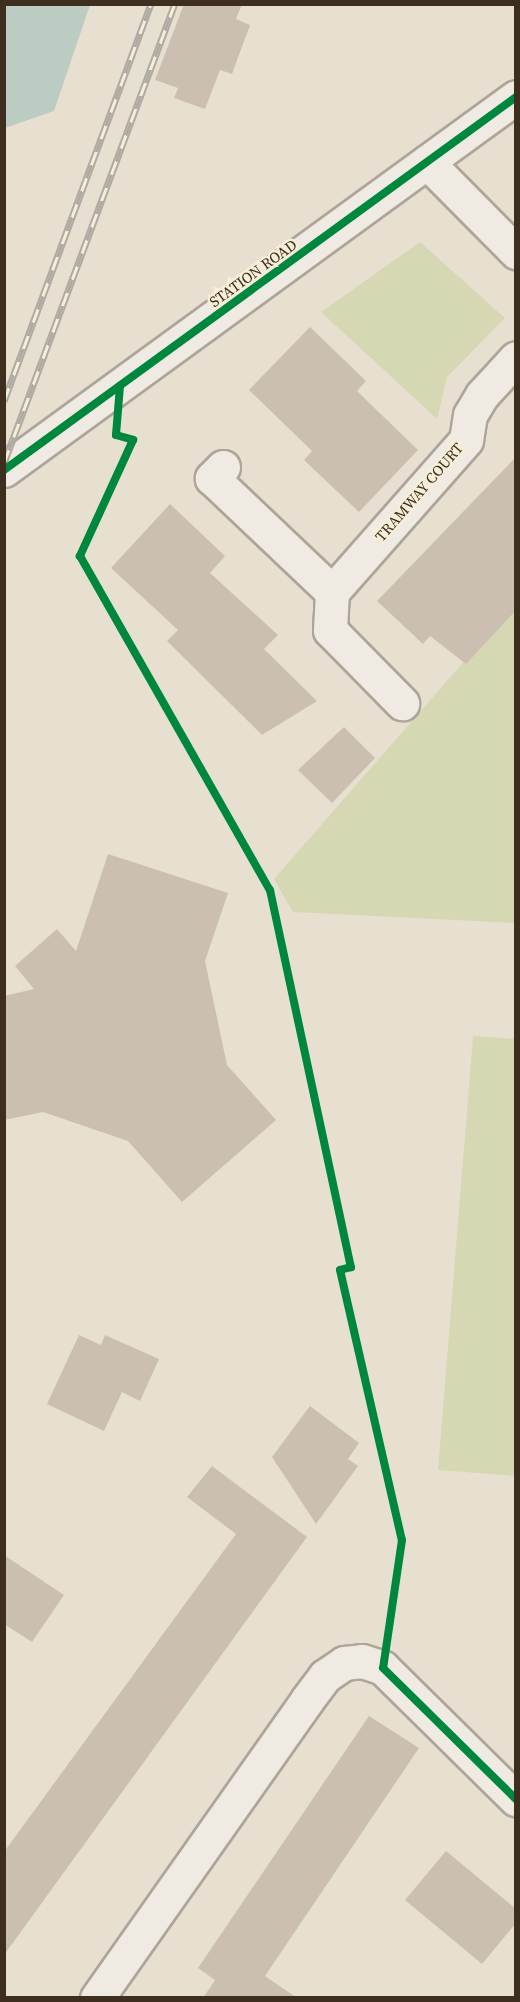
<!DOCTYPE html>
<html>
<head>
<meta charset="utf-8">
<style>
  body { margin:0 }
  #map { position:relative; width:520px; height:2002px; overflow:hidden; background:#e7e0d1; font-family:"Source Serif 4",serif }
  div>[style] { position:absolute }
  .green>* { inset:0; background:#d6d7b3 }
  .water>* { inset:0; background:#bcccc2 }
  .building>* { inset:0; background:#cbbfb2 }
  .roads { filter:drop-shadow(2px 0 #ada599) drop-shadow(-2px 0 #ada599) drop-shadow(0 2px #ada599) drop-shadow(0 -2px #ada599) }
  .minor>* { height:33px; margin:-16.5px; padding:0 16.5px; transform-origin:16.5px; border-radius:16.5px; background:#efebe3 }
  .secondary>* { height:33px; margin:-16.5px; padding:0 16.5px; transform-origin:16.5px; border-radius:16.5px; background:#efebe3 }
  .rail>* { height:7px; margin-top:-3.5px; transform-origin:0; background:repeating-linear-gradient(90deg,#f7eed8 0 14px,#afaaa2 0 28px); box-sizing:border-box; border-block:2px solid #afaaa2 }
  .cycleway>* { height:8px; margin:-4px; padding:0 4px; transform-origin:4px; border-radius:4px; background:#00873e }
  span { translate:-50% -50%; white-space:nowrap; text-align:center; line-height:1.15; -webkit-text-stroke:5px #f7eed8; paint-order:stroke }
  .street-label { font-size:15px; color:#3d2e20 }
  .frame { position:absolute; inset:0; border:6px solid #3d2e20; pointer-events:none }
</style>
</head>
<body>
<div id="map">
  <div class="green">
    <i style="clip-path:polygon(420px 242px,505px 318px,447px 377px,437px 419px,321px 312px)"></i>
    <i style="clip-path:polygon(515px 603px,515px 923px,293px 912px,274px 879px)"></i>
    <i style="clip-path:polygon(473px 1036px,515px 1039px,515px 1476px,438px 1470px)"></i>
  </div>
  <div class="water">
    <i style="clip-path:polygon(5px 4px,90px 5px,54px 111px,5px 128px)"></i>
  </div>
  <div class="building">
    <i style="clip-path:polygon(184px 4px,242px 4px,236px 19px,250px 25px,232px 74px,220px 70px,205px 109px,174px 98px,178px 88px,155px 80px)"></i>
    <i style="clip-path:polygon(310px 327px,366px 381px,357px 391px,418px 450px,359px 512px,304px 460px,312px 451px,249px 390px)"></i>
    <i style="clip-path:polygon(516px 457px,516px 610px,466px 664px,430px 636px,423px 644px,377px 601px)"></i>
    <i style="clip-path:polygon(170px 504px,225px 556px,210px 573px,278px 635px,264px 649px,317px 701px,262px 735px,167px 641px,178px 630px,111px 568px)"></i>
    <i style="clip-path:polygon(344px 727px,375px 758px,332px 803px,298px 770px)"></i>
    <i style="clip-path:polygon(108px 854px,228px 893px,205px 961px,227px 1065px,276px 1120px,182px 1202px,128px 1141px,43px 1112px,4px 1120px,4px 996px,34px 989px,15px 966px,57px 929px,76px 951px)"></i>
    <i style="clip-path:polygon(79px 1335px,101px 1345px,105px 1335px,159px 1359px,140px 1401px,122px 1392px,104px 1431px,47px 1404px)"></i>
    <i style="clip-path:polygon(310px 1406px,359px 1443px,348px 1459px,358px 1466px,316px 1524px,272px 1457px)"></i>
    <i style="clip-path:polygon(212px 1466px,307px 1537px,4px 1955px,4px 1852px,236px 1534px,187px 1497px)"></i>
    <i style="clip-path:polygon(4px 1555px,64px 1595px,32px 1642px,4px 1624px)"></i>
    <i style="clip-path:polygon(369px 1716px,419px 1748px,265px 1976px,297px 1998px,203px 1998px,215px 1980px,198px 1968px)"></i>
    <i style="clip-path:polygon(446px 1851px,516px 1909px,516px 1923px,482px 1964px,405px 1900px)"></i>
  </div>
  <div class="roads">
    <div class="minor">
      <i style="left:427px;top:162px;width:127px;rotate:45.3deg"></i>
      <i style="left:223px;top:467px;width:16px;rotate:135deg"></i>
      <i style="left:212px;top:478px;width:166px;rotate:43.5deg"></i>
      <i style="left:332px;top:592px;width:38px;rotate:93deg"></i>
      <i style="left:330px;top:630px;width:103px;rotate:45.4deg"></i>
      <i style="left:332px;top:592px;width:203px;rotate:-48.6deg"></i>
      <i style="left:466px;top:440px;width:25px;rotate:-81deg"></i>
      <i style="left:470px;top:415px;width:23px;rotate:-59deg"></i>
      <i style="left:482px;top:395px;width:50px;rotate:-47.4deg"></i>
      <i style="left:97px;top:1998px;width:365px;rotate:-54.8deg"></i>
      <i style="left:307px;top:1700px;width:30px;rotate:-53deg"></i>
      <i style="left:325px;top:1676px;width:23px;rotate:-34deg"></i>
      <i style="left:344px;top:1663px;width:18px;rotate:-6deg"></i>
      <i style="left:362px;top:1661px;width:22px;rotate:18deg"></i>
      <i style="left:383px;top:1668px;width:187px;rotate:44.6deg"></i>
    </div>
    <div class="secondary">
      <i style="left:4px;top:470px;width:633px;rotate:-36.07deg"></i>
    </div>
  </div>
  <div class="rail">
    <i style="left:4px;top:401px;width:423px;rotate:-69.7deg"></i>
    <i style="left:4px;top:463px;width:490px;rotate:-69.6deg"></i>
  </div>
  <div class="cycleway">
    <i style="left:120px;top:386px;width:49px;rotate:94.7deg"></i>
    <i style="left:116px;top:435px;width:18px;rotate:16deg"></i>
    <i style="left:133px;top:440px;width:128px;rotate:114.6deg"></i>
    <i style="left:80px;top:556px;width:384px;rotate:60.4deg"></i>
    <i style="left:270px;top:890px;width:386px;rotate:77.9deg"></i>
    <i style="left:351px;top:1267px;width:11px;rotate:165deg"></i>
    <i style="left:340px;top:1270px;width:277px;rotate:77.1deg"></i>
    <i style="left:402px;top:1540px;width:129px;rotate:98.4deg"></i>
    <i style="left:383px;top:1668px;width:187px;rotate:44.6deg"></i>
    <i style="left:4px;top:470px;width:633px;rotate:-36.07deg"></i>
  </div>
  <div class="street-label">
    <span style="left:253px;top:273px;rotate:-36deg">STATION ROAD</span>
    <span style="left:419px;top:492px;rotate:-49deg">TRAMWAY COURT</span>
  </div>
  <div class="frame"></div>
</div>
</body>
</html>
